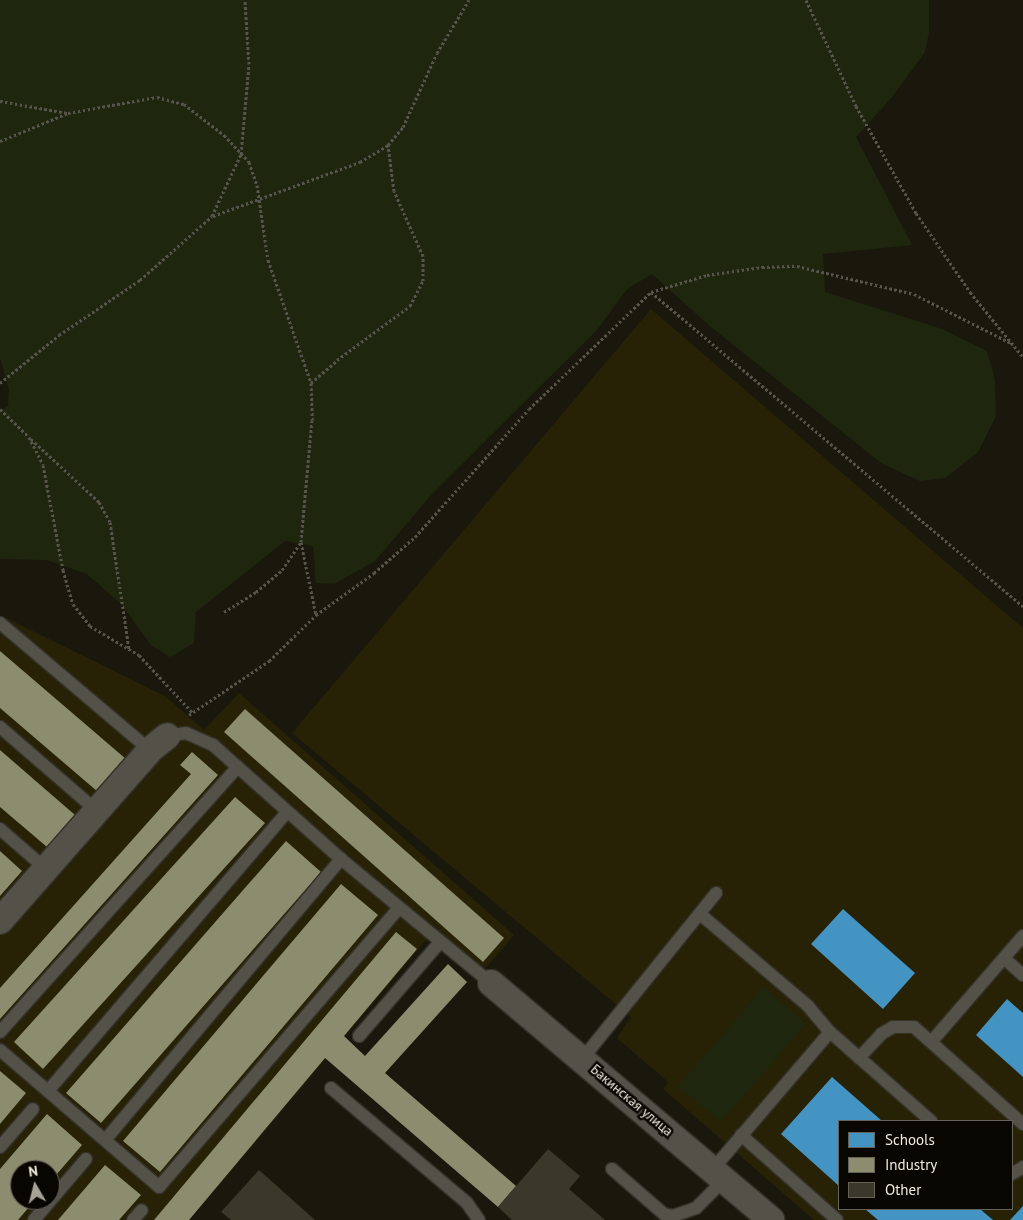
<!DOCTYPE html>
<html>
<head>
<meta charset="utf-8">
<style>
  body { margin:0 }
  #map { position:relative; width:1023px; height:1220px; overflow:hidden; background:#1a180c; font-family:"PT Sans",sans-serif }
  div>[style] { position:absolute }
  .built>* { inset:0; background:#272105 }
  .green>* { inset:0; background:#1e270e }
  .schools>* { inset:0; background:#4393c3 }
  .industry>* { inset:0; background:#8c8c6e }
  .building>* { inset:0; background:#3a372b }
  .path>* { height:3px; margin-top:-1.5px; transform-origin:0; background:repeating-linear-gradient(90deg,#57544d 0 2.5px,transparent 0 5px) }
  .roads { filter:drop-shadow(1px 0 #34322a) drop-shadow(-1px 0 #34322a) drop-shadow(0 1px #34322a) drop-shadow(0 -1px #34322a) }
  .service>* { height:12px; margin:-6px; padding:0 6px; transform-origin:6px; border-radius:6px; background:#535148 }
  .minor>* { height:26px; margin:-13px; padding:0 13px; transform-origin:13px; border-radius:13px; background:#535148 }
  span { translate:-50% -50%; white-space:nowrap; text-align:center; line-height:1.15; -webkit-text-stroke:5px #080601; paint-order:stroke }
  .street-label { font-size:14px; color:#f1ede0 }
  .legend { position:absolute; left:838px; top:1120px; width:175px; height:90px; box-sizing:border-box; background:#080601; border:1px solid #65625a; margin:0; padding:6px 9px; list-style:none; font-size:15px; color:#f1ede0 }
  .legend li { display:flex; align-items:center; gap:10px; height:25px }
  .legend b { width:25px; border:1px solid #65625a }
  .north { position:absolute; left:10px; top:1160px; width:50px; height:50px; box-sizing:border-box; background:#080601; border:1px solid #65625a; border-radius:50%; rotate:352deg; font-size:14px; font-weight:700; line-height:20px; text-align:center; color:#f1ede0 }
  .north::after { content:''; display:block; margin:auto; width:18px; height:22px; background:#a6a296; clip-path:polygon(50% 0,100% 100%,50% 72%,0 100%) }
</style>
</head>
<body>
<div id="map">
  <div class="built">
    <i style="clip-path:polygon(evenodd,651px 309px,1023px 628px,1023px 1220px,814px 1220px,663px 1089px,668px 1082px,617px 1038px,631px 1017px,292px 733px,651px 309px,839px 1121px,1012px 1121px,1012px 1209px,839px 1209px,839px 1121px)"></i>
    <i style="clip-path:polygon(evenodd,0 615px,165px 696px,204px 730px,239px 693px,514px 935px,483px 971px,431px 934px,189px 1220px,0 1220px,0 615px,20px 1170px,50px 1170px,50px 1200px,20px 1200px,20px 1170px)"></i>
  </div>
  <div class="green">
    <i style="clip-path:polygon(0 0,929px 0,929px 32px,925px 52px,893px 96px,856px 137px,912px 245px,823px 254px,825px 292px,942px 329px,987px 351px,995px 380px,996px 416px,978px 452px,945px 478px,920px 481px,881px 463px,711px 327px,652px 274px,627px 289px,597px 330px,432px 494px,375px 561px,334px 584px,316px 583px,313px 546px,285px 541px,196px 612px,194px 643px,170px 657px,151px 645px,121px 604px,87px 574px,47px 560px,0 559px,0 411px,8px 406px,9px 390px,0 358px)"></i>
    <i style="clip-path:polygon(764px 987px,806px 1024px,721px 1122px,678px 1086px)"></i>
  </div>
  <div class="schools">
    <i style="clip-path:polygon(843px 909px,915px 973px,883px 1009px,811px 944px)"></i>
    <i style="clip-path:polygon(1007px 999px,1023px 1013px,1023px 1077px,976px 1035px)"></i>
    <i style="clip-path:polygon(832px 1077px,882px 1121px,839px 1121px,839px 1186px,781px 1134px)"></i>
    <i style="clip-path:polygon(1023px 1206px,1023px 1220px,1010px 1220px)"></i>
    <i style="clip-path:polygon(865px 1209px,980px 1209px,993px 1220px,878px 1220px)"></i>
  </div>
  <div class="industry">
    <i style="clip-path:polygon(0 651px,126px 759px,98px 792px,0 708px)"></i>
    <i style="clip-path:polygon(245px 709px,504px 938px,483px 962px,224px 732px)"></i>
    <i style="clip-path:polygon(0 750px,75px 815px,47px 847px,0 807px)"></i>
    <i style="clip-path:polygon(192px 752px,218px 775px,0 1019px,0 988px,191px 774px,180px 765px)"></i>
    <i style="clip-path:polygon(235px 797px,265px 823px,43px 1069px,14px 1042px)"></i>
    <i style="clip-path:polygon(286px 841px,321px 872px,101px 1123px,66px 1093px)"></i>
    <i style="clip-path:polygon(0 851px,22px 871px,0 896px)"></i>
    <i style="clip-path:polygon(341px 884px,378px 915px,160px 1172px,123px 1141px)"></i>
    <i style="clip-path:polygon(396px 932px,417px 949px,344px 1036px,365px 1056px,448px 964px,467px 982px,385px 1073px,516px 1186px,498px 1207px,325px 1058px,189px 1220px,154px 1220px)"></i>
    <i style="clip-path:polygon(0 1071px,26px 1093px,0 1124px)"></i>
    <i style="clip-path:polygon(47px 1114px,82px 1145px,50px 1182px,50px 1170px,20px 1170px,20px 1200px,35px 1200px,18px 1220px,0 1220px,0 1169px)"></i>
    <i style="clip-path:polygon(105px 1165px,141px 1195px,119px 1220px,58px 1220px)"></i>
  </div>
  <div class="building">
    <i style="clip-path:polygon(548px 1149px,580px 1176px,569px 1189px,605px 1220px,512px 1220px,498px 1207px)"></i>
    <i style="clip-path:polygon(259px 1170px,315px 1220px,231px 1220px,221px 1212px)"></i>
  </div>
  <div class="path">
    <i style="left:806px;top:0;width:117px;rotate:64.7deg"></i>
    <i style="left:856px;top:106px;width:123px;rotate:60.7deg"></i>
    <i style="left:916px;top:213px;width:96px;rotate:55.6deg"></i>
    <i style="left:970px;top:292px;width:84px;rotate:50.8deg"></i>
    <i style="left:0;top:101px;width:68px;rotate:10.2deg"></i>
    <i style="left:0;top:141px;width:74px;rotate:-22.4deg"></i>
    <i style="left:68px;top:113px;width:90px;rotate:-10.2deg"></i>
    <i style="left:157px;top:97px;width:28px;rotate:15deg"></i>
    <i style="left:184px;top:104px;width:51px;rotate:37.8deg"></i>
    <i style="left:224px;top:135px;width:37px;rotate:47deg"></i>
    <i style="left:249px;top:162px;width:24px;rotate:71deg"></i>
    <i style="left:257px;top:185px;width:76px;rotate:81.7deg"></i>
    <i style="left:268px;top:260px;width:130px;rotate:70.7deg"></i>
    <i style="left:311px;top:383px;width:37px;rotate:88deg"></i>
    <i style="left:312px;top:420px;width:122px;rotate:95.2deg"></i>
    <i style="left:301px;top:542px;width:75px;rotate:78.4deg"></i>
    <i style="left:213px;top:216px;width:157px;rotate:-20.2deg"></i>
    <i style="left:360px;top:162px;width:33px;rotate:-31deg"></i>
    <i style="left:388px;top:145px;width:23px;rotate:-50deg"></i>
    <i style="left:403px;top:127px;width:81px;rotate:-65.3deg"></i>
    <i style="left:437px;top:53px;width:62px;rotate:-58.9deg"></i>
    <i style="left:651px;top:292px;width:487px;rotate:40.2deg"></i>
    <i style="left:0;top:383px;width:76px;rotate:-39.1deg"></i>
    <i style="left:59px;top:335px;width:98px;rotate:-34.2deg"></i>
    <i style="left:140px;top:280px;width:96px;rotate:-41.6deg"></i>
    <i style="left:212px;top:216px;width:68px;rotate:-64.9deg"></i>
    <i style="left:241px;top:154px;width:90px;rotate:-84.9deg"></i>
    <i style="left:249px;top:64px;width:64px;rotate:-93.6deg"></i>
    <i style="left:311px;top:383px;width:35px;rotate:-41deg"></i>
    <i style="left:337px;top:360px;width:91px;rotate:-36.5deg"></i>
    <i style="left:410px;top:306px;width:28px;rotate:-63deg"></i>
    <i style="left:423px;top:281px;width:25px;rotate:-90deg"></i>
    <i style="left:423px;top:256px;width:71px;rotate:-114deg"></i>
    <i style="left:394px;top:191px;width:46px;rotate:-97.4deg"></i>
    <i style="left:0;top:409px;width:40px;rotate:44deg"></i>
    <i style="left:29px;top:437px;width:31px;rotate:63deg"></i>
    <i style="left:43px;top:465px;width:107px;rotate:79.2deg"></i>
    <i style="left:63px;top:570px;width:35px;rotate:74deg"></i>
    <i style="left:73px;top:604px;width:28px;rotate:52deg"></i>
    <i style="left:90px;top:626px;width:57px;rotate:30.6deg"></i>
    <i style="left:139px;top:655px;width:78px;rotate:47.1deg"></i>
    <i style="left:31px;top:439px;width:93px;rotate:42.8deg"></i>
    <i style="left:99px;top:502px;width:23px;rotate:61deg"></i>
    <i style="left:110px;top:522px;width:128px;rotate:81.5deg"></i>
    <i style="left:224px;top:612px;width:38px;rotate:-32deg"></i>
    <i style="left:256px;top:592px;width:34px;rotate:-40deg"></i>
    <i style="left:282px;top:570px;width:34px;rotate:-56deg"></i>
    <i style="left:189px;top:715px;width:97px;rotate:-34deg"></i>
    <i style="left:269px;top:661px;width:66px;rotate:-44.4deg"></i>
    <i style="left:316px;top:615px;width:72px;rotate:-35.9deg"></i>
    <i style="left:374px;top:573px;width:55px;rotate:-41.3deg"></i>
    <i style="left:415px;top:537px;width:171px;rotate:-48.3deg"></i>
    <i style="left:529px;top:409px;width:169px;rotate:-43.8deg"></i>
    <i style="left:651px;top:292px;width:59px;rotate:-16.9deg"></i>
    <i style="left:707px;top:275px;width:56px;rotate:-8.3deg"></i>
    <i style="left:762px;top:267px;width:35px;rotate:-2deg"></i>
    <i style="left:797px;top:266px;width:120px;rotate:13.5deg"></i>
    <i style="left:914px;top:294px;width:111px;rotate:26.8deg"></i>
  </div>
  <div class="roads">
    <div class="service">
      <i style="left:0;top:623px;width:197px;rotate:40.3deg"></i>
      <i style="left:0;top:727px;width:128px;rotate:40.9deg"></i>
      <i style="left:167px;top:736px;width:19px;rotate:-9deg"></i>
      <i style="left:186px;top:733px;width:30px;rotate:24deg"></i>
      <i style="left:213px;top:745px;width:171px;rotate:41.7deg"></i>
      <i style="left:341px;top:859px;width:195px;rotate:39.6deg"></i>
      <i style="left:0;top:829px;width:61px;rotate:41deg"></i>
      <i style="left:700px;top:914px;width:142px;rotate:40.4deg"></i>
      <i style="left:808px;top:1006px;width:34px;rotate:50deg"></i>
      <i style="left:830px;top:1032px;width:135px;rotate:41.4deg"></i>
      <i style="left:1005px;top:959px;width:24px;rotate:42deg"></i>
      <i style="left:0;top:1032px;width:356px;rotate:-48.1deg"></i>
      <i style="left:359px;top:1036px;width:124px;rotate:-49.2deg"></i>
      <i style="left:932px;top:1041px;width:139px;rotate:-49.1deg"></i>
      <i style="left:0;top:1050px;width:210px;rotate:40.7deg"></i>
      <i style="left:159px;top:1187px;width:368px;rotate:-49.3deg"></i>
      <i style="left:583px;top:1058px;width:212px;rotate:-51.1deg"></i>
      <i style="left:859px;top:1058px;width:33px;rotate:-47deg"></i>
      <i style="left:881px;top:1034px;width:14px;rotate:-30deg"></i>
      <i style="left:893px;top:1027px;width:21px"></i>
      <i style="left:914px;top:1027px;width:146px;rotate:41.7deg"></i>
      <i style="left:331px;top:1088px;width:178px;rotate:40.2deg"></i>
      <i style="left:467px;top:1203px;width:21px;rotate:55deg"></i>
      <i style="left:48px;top:1091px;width:367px;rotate:-49.4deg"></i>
      <i style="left:741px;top:1135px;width:128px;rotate:41.5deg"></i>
      <i style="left:106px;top:1139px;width:366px;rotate:-50deg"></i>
      <i style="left:0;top:1147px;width:50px;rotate:-49deg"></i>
      <i style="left:612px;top:1169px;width:69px;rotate:40.9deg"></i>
      <i style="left:664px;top:1214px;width:9px;rotate:13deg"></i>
      <i style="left:673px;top:1216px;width:24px;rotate:-19deg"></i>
      <i style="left:696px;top:1208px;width:41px;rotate:-45deg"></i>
      <i style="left:713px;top:1169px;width:180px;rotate:-49.5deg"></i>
      <i style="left:1012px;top:1174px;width:13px;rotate:-32deg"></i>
      <i style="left:34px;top:1220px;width:80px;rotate:-49.6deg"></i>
      <i style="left:133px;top:1220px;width:13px;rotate:-48deg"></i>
    </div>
    <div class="minor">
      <i style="left:0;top:921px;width:227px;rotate:-48.7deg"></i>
      <i style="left:150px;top:750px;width:22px;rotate:-39deg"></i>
      <i style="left:491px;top:983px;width:367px;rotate:40.2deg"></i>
    </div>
  </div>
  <div class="street-label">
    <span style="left:632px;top:1100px;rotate:40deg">Бакинская улица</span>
  </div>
  <ul class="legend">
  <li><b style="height:14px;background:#4393c3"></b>Schools</li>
  <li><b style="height:14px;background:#8c8c6e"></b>Industry</li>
  <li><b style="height:14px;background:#3a372b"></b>Other</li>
  </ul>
  <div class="north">N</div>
</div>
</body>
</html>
